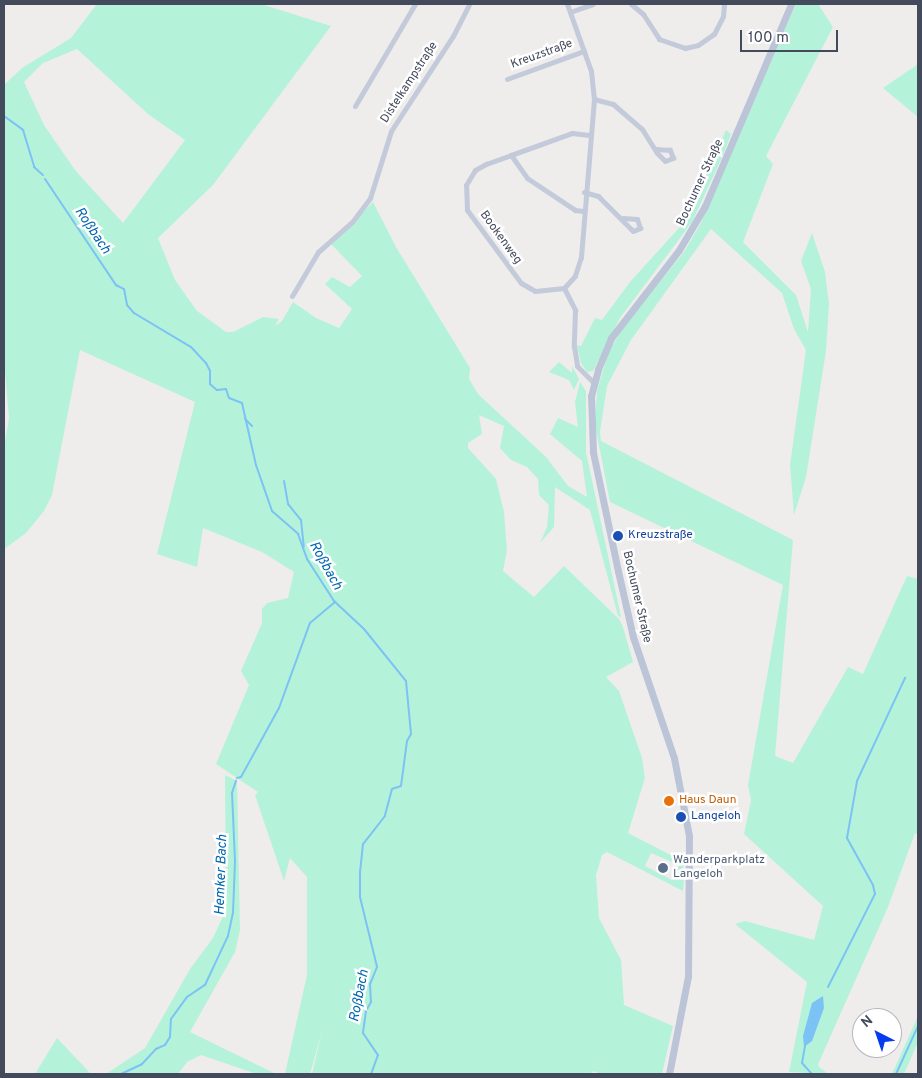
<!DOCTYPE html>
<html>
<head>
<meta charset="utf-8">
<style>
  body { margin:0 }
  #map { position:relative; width:922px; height:1078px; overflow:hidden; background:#efecec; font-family:Overpass,sans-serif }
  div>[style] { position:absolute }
  .green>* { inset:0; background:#b4f3da }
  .water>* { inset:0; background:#7cc2f5 }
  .stream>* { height:2px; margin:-1px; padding:0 1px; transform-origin:1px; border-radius:1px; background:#7cc2f5 }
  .street>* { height:5px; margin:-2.5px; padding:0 2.5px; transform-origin:2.5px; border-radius:2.5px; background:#c3cad9 }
  .secondary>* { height:7px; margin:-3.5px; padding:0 3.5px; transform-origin:3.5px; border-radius:3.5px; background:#bcc4d8 }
  .dots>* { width:14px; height:14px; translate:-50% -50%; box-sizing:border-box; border:2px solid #fff; border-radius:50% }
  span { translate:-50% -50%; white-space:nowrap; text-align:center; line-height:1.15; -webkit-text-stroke:5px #fff; paint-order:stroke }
  .street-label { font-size:12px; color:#434a5b }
  .transit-label { font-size:12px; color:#164399 }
  .left { translate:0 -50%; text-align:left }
  .food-label { font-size:12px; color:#c56008 }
  .service-label { font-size:12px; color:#4e5e75 }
  .water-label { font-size:14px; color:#0067b1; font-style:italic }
  .frame { position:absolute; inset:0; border:5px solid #434a5b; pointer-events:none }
  .north { position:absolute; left:852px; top:1008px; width:50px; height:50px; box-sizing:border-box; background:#fff; border:1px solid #b4b7bd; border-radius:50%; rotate:319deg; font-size:14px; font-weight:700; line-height:20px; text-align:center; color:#434a5b }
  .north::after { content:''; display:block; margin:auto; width:18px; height:22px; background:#063bef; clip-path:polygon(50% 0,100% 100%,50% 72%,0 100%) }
  .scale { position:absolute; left:740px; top:30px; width:98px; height:22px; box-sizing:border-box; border:2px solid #434a5b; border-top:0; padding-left:6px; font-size:15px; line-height:18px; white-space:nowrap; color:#434a5b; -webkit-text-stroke:4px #fff; paint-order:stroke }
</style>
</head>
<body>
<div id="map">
  <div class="green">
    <i style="clip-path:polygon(evenodd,97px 4px,261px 4px,331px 26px,213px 185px,158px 238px,175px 280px,197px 311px,226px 332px,233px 332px,263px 317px,279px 319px,275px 326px,282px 321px,293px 302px,316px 318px,339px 328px,352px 309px,325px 284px,332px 277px,350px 287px,362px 276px,331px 244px,373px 202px,396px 247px,470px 368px,469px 379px,478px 394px,546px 457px,568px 486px,587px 497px,582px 461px,550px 434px,558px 418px,578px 427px,575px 402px,580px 382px,586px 391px,586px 452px,621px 617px,618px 616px,590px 510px,555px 487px,554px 527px,540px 543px,547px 527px,549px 505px,539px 495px,538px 479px,527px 467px,511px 460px,500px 448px,504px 426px,479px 415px,482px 434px,468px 443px,468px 448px,496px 479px,504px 512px,507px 550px,503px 571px,534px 597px,564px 566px,619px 619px,623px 627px,633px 662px,606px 677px,619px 691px,642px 758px,645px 778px,628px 833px,684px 862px,682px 873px,677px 870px,679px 865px,651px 853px,645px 866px,672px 880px,675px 875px,684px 880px,683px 891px,607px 852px,602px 855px,596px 875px,599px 918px,621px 960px,624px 1005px,673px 1026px,662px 1074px,600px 1074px,594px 1071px,590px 1074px,312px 1074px,322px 1031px,310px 1074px,285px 1074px,307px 975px,307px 877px,290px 858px,284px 881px,255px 795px,258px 792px,216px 764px,249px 685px,241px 671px,262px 623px,262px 609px,267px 603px,288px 598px,294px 572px,262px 552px,203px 528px,197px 567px,157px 554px,195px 402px,80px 350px,52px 495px,44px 511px,26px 533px,4px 549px,4px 449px,9px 418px,4px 360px,4px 85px,22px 68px,71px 38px,97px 4px,77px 49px,148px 114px,185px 140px,123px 223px,75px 170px,44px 125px,24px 82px,43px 63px,77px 49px)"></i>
    <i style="clip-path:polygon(796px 4px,818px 4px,833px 27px,766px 156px,773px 164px,743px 242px,796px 295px,808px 332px,811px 289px,801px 261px,812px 233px,825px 272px,829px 304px,826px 351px,806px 477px,794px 515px,790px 465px,806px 350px,794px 329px,782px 293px,711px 229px,631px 340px,607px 386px,600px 432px,601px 441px,793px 540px,775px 756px,793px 763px,848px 667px,863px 674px,907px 576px,918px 579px,918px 835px,915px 833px,888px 907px,819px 1062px,818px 1066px,828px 1074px,789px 1072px,807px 982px,735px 924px,745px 921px,814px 940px,823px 906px,744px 834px,751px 800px,748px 785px,783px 585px,610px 502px,595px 425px,597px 391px,608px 353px,624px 326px,684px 252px,701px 223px)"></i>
    <i style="clip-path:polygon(918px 64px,918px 117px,883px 88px)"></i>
    <i style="clip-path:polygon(726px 130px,731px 134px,724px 153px,692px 222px,620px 318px,593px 371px,587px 372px,581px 363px,577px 345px,581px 346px,595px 318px,602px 320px,630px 282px,679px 228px,692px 208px)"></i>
    <i style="clip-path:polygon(559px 362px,572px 373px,572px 366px,579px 379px,574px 390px,569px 380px,549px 372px)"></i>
    <i style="clip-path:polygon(225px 775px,237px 781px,240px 930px,235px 952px,190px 1032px,276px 1074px,257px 1074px,201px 1055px,187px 1062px,178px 1074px,106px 1074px,145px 1048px,190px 969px,213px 938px,223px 916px,226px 895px)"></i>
    <i style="clip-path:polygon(918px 1016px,918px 1042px,904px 1074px,892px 1074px)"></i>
    <i style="clip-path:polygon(57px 1038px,91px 1074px,35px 1074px)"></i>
  </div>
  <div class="water">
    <i style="clip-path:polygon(823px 996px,824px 1008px,812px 1041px,804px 1047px,803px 1036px,812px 1003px)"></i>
  </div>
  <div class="stream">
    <i style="left:4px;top:116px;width:24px;rotate:36deg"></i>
    <i style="left:23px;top:130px;width:39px;rotate:73deg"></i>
    <i style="left:34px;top:167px;width:12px;rotate:42deg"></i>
    <i style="left:45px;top:179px;width:128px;rotate:56.2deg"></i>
    <i style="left:116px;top:285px;width:9px;rotate:27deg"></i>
    <i style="left:124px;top:289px;width:16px;rotate:79deg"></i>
    <i style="left:127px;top:305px;width:11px;rotate:49deg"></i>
    <i style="left:134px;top:313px;width:66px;rotate:30.8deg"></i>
    <i style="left:191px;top:347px;width:22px;rotate:47deg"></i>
    <i style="left:206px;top:363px;width:9px;rotate:63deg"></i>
    <i style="left:210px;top:371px;width:13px;rotate:90deg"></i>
    <i style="left:210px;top:384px;width:9px;rotate:41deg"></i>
    <i style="left:217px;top:390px;width:9px;rotate:-6deg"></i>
    <i style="left:226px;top:389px;width:9px;rotate:72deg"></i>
    <i style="left:229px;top:398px;width:14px;rotate:21deg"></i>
    <i style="left:242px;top:403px;width:64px;rotate:77.3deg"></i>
    <i style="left:256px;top:465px;width:49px;rotate:70.8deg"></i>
    <i style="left:272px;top:511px;width:35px;rotate:41deg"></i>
    <i style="left:298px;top:534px;width:27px;rotate:70deg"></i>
    <i style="left:307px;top:559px;width:50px;rotate:57.3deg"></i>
    <i style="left:334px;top:601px;width:41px;rotate:43deg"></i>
    <i style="left:364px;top:629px;width:67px;rotate:51.1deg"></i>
    <i style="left:406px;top:681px;width:53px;rotate:84.6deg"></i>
    <i style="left:411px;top:734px;width:8px;rotate:120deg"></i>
    <i style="left:407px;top:741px;width:45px;rotate:97.6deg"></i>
    <i style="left:401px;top:786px;width:9px;rotate:162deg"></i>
    <i style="left:392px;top:789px;width:28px;rotate:105deg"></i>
    <i style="left:385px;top:816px;width:36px;rotate:128deg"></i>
    <i style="left:363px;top:844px;width:28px;rotate:96deg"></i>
    <i style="left:360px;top:872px;width:25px;rotate:90deg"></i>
    <i style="left:360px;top:897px;width:72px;rotate:76.3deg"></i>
    <i style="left:377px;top:967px;width:18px;rotate:112deg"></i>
    <i style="left:370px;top:984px;width:18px;rotate:87deg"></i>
    <i style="left:371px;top:1002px;width:10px;rotate:119deg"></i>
    <i style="left:366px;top:1011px;width:22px;rotate:98deg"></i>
    <i style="left:363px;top:1033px;width:27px;rotate:56deg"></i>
    <i style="left:378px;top:1055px;width:20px;rotate:110deg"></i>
    <i style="left:245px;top:419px;width:10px;rotate:45deg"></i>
    <i style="left:284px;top:481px;width:23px;rotate:80deg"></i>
    <i style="left:288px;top:504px;width:21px;rotate:51deg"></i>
    <i style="left:301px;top:520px;width:27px;rotate:84deg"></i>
    <i style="left:237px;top:778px;width:4px;rotate:-14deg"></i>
    <i style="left:241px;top:777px;width:79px;rotate:-61.2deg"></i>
    <i style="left:279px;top:708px;width:90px;rotate:-70deg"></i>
    <i style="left:310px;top:623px;width:33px;rotate:-40deg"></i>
    <i style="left:828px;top:987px;width:104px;rotate:-63.2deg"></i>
    <i style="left:875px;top:894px;width:9px;rotate:-103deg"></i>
    <i style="left:873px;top:885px;width:54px;rotate:-119deg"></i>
    <i style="left:847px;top:838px;width:58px;rotate:-80deg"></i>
    <i style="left:857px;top:781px;width:114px;rotate:-65deg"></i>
    <i style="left:805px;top:1046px;width:17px;rotate:100deg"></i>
    <i style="left:802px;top:1063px;width:15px;rotate:48deg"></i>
    <i style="left:121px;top:1074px;width:23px;rotate:-25deg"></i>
    <i style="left:142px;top:1064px;width:21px;rotate:-47deg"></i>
    <i style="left:156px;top:1049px;width:10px;rotate:-24deg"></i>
    <i style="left:165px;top:1045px;width:9px;rotate:-58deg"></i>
    <i style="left:170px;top:1037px;width:18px;rotate:-87deg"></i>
    <i style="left:171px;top:1019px;width:27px;rotate:-54deg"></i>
    <i style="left:187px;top:997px;width:22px;rotate:-34deg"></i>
    <i style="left:205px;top:985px;width:54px;rotate:-64.9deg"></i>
    <i style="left:228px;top:936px;width:24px;rotate:-78deg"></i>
    <i style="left:233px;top:913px;width:52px;rotate:-87.8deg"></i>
    <i style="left:235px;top:861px;width:68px;rotate:-92.5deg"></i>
    <i style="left:232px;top:793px;width:13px;rotate:-72deg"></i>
    <i style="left:896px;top:1074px;width:53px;rotate:-65.4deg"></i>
  </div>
  <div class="street">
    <i style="left:567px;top:4px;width:71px;rotate:70.3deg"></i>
    <i style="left:591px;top:71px;width:28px;rotate:84deg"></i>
    <i style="left:594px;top:99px;width:159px;rotate:94.7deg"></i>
    <i style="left:581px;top:257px;width:20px;rotate:108deg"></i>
    <i style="left:575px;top:276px;width:16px;rotate:133deg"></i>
    <i style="left:564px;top:288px;width:29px;rotate:174deg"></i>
    <i style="left:535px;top:291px;width:16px;rotate:-150deg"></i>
    <i style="left:521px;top:283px;width:91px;rotate:-126.5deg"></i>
    <i style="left:467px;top:210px;width:25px;rotate:-92deg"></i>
    <i style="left:466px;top:185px;width:17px;rotate:-59deg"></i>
    <i style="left:475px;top:170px;width:13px;rotate:-29deg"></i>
    <i style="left:486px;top:164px;width:91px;rotate:-19.8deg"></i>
    <i style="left:572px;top:133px;width:17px;rotate:7deg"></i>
    <i style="left:631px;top:4px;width:16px;rotate:40deg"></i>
    <i style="left:643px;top:14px;width:30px;rotate:57deg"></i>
    <i style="left:659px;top:39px;width:28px;rotate:19deg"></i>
    <i style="left:685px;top:48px;width:13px;rotate:-13deg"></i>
    <i style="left:698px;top:45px;width:19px;rotate:-35deg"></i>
    <i style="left:714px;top:34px;width:20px;rotate:-63deg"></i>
    <i style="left:723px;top:16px;width:12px;rotate:-85deg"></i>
    <i style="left:570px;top:12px;width:24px;rotate:-19deg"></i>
    <i style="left:507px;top:79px;width:82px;rotate:-20deg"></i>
    <i style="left:594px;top:99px;width:20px;rotate:15deg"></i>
    <i style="left:613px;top:104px;width:38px;rotate:41deg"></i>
    <i style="left:642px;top:129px;width:28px;rotate:58deg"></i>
    <i style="left:657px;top:153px;width:11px;rotate:45deg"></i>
    <i style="left:665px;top:161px;width:9px;rotate:-21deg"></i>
    <i style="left:673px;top:158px;width:9px;rotate:-111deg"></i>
    <i style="left:670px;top:150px;width:14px;rotate:-176deg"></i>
    <i style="left:355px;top:106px;width:118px;rotate:-59.5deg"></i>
    <i style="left:511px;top:155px;width:28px;rotate:55deg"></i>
    <i style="left:527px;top:178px;width:58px;rotate:33.7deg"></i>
    <i style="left:575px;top:210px;width:8px;rotate:7deg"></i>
    <i style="left:584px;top:192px;width:15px;rotate:16deg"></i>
    <i style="left:598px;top:196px;width:49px;rotate:45deg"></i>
    <i style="left:633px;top:231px;width:8px;rotate:-23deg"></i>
    <i style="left:640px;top:228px;width:9px;rotate:-108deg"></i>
    <i style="left:637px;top:219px;width:14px;rotate:-176deg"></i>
    <i style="left:564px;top:288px;width:25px;rotate:63deg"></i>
    <i style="left:575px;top:310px;width:36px;rotate:92deg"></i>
    <i style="left:574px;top:346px;width:20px;rotate:81deg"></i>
    <i style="left:577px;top:366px;width:24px;rotate:45deg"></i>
    <i style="left:292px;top:296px;width:51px;rotate:-59.4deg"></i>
    <i style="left:318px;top:252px;width:45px;rotate:-41.4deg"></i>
    <i style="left:352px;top:222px;width:30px;rotate:-53deg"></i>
    <i style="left:370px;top:198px;width:70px;rotate:-72.6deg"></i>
    <i style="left:391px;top:131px;width:113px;rotate:-56.9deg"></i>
    <i style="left:453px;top:36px;width:36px;rotate:-63deg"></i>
  </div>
  <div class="secondary">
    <i style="left:669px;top:1074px;width:100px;rotate:-79deg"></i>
    <i style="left:688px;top:976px;width:140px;rotate:-89.6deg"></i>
    <i style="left:689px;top:836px;width:79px;rotate:-100.9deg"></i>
    <i style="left:674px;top:758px;width:128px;rotate:-108.7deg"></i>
    <i style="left:633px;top:637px;width:68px;rotate:-102.8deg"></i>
    <i style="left:618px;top:571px;width:122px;rotate:-101.9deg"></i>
    <i style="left:593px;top:452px;width:56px;rotate:-92deg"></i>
    <i style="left:591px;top:396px;width:28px;rotate:-75deg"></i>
    <i style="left:598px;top:369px;width:34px;rotate:-67deg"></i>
    <i style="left:611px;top:338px;width:111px;rotate:-52.3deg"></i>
    <i style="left:679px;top:250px;width:51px;rotate:-59.4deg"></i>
    <i style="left:705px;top:206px;width:220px;rotate:-66.9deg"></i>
  </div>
  <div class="dots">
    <i style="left:618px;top:536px;background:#1a4fb4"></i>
    <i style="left:669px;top:801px;background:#e8710a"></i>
    <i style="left:681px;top:817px;background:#1a4fb4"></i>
    <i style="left:663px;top:868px;background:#5c6f8a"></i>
  </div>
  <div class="street-label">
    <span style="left:542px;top:55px;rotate:-20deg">Kreuzstraße</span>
    <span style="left:410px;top:83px;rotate:-57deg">Distelkampstraße</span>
    <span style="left:701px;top:183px;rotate:-65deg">Bochumer Straße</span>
    <span style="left:500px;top:238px;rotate:54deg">Bookenweg</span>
    <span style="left:636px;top:597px;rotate:77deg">Bochumer Straße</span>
  </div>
  <div class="transit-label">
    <span class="left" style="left:628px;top:536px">Kreuzstraße</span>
    <span class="left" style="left:691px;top:817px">Langeloh</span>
  </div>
  <div class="food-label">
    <span class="left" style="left:679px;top:801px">Haus Daun</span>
  </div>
  <div class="service-label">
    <span class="left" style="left:673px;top:868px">Wanderparkplatz<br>Langeloh</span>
  </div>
  <div class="water-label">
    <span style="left:92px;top:231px;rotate:56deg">Roßbach</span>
    <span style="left:325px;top:566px;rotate:61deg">Roßbach</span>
    <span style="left:222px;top:875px;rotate:-88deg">Hemker Bach</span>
    <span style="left:360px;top:996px;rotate:-79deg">Roßbach</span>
  </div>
  <div class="frame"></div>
  <div class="north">N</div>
  <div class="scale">100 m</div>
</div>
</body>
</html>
